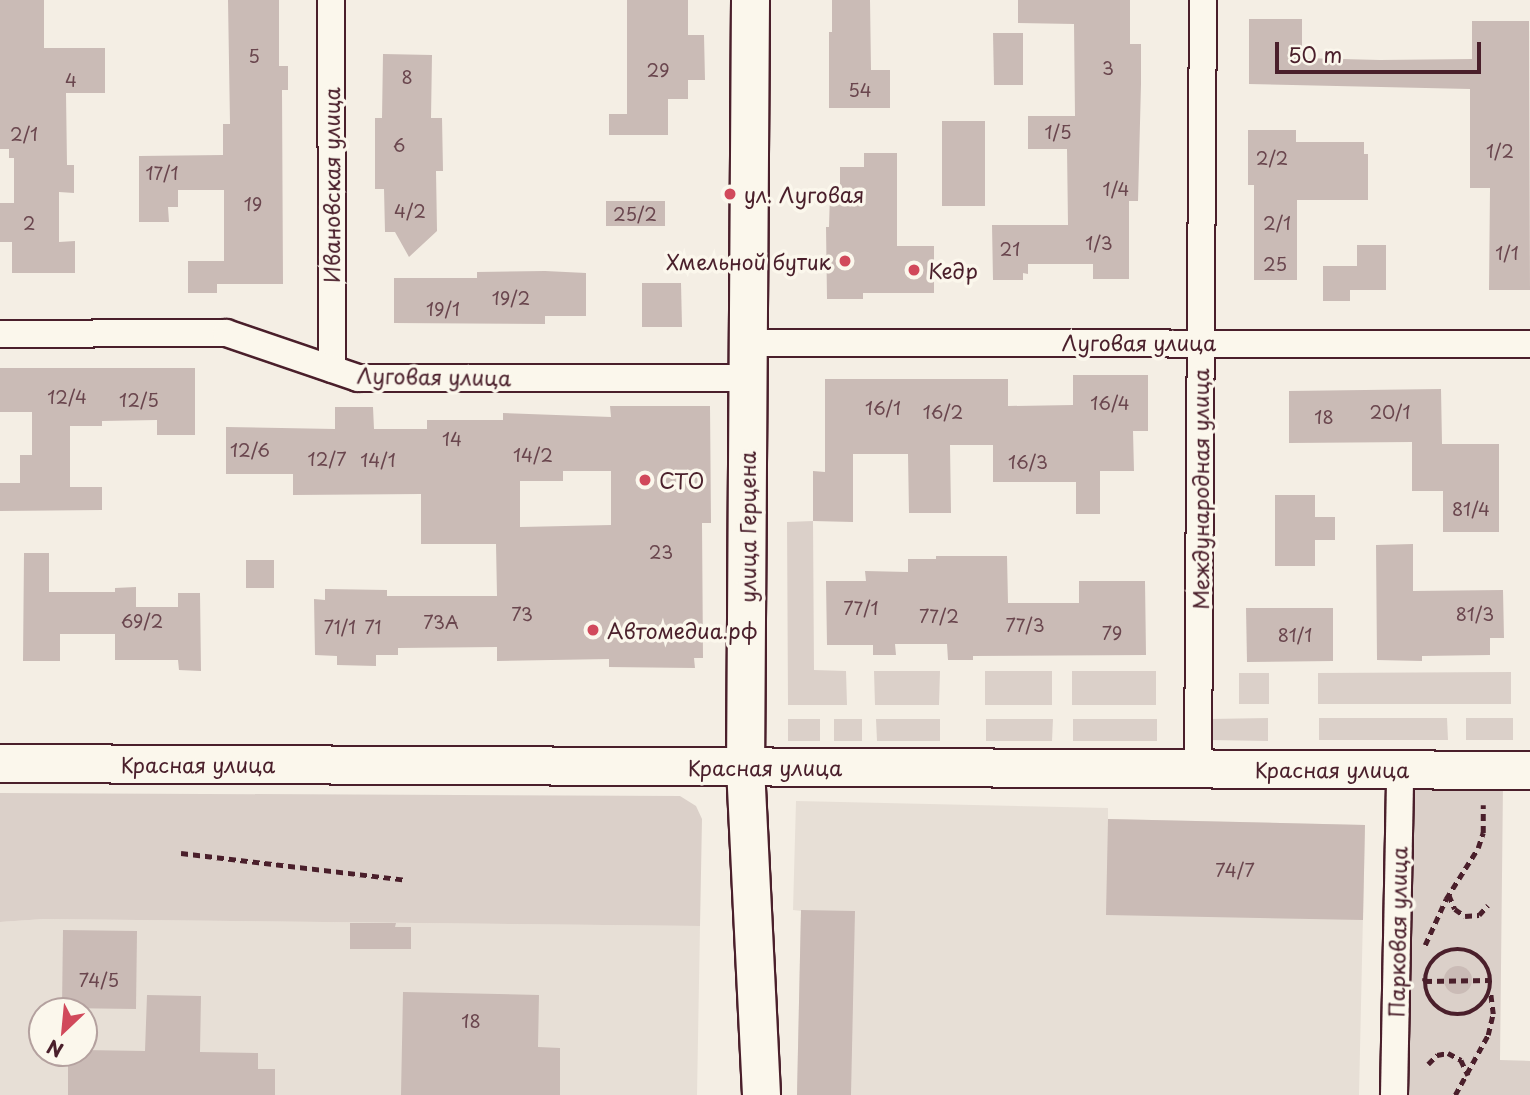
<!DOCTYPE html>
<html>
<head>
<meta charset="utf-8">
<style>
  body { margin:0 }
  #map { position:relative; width:1530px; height:1095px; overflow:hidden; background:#f4eee4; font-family:"Playpen Sans",sans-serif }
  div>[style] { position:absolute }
  .built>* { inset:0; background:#e7dfd6 }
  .green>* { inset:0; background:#dbd0c9 }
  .building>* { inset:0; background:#cabbb6 }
  .round { border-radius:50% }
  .path>* { height:4.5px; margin-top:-2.25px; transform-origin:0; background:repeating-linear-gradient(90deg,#4a1f2b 0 7px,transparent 0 12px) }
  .path>.ring { margin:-2.25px; padding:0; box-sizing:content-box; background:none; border:4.5px solid #4a1f2b; border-radius:50% }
  .roads { filter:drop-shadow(2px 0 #4a1f2b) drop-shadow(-2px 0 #4a1f2b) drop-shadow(0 2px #4a1f2b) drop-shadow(0 -2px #4a1f2b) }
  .street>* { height:26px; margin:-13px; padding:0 13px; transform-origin:13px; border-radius:13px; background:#fbf7ec }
  .secondary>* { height:37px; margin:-18.5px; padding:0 18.5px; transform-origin:18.5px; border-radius:18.5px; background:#fbf7ec }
  .dots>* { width:19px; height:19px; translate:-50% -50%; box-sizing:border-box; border:4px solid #fbf7ec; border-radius:50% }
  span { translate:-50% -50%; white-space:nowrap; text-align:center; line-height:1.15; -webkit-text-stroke:7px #fbf7ec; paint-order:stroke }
  .number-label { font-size:18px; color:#6a464e }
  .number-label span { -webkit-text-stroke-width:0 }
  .street-label { font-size:21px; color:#4a1f2b }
  .poi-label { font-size:21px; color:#4a1f2b }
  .left { translate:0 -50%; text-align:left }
  .right { translate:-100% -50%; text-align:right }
  .north { position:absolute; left:28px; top:997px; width:70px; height:70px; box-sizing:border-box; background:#fbf7ec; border:2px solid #b4a19f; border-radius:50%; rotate:206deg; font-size:19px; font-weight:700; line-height:28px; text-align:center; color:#4a1f2b }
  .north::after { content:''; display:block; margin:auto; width:24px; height:32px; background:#d1495b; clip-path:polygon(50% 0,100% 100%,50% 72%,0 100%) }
  .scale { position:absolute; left:1275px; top:42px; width:206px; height:32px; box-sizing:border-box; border:4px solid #4a1f2b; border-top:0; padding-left:9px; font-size:21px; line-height:24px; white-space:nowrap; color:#4a1f2b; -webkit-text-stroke:5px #fbf7ec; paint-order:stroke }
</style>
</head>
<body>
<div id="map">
  <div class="built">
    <i style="clip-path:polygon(796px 801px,1108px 808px,1108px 819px,1365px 825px,1359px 1095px,797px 1095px,801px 911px,793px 910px)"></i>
    <i style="clip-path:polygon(evenodd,44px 919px,700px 926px,697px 1095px,0 1095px,0 922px,44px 919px,42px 1011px,84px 1011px,84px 1053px,42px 1053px,42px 1011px)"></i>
  </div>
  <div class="green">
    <i style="clip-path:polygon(813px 521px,814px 670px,846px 671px,847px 705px,788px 705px,787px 522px)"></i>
    <i style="clip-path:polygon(874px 671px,940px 671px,939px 705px,875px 705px)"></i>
    <i style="clip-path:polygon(985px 671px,1052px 671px,1052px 705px,985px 705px)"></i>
    <i style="clip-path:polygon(1072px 671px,1156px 671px,1156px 705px,1072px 705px)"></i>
    <i style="clip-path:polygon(1511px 672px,1511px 704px,1318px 704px,1318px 673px)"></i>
    <i style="clip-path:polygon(1239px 673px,1269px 673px,1269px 704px,1239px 704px)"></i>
    <i style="clip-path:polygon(1268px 718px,1268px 741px,1210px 740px,1210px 719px)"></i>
    <i style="clip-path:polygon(1319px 718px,1447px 718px,1448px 740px,1319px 740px)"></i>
    <i style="clip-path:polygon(1466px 718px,1513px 718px,1513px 740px,1466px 740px)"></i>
    <i style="clip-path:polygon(788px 719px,820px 719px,820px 741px,788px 741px)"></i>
    <i style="clip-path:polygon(834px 719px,862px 719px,862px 741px,834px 741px)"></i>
    <i style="clip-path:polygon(876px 719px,940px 719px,940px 741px,877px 741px)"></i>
    <i style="clip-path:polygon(986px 719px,1053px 719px,1052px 741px,986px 741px)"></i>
    <i style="clip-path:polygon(1073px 719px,1157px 719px,1157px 741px,1073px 741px)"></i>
    <i style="clip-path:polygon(1413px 782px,1503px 784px,1500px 1060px,1530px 1061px,1530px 1095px,1408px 1095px)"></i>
    <i style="clip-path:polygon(0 793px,680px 796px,696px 806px,702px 819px,700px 926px,44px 919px,0 922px)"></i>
  </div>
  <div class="building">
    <i style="clip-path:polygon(0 0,44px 0,44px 48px,105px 48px,105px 93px,66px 93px,67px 165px,74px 165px,74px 193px,59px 192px,59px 242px,75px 241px,75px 273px,12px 273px,12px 242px,0 242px,0 203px,14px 203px,14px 158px,9px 158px,9px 149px,0 149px)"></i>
    <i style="clip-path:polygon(228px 0,279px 0,279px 66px,288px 66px,288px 90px,282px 90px,283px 284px,217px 284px,217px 293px,188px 293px,188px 261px,224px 261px,224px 190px,178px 190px,178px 207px,168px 207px,169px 222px,139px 222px,139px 156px,223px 155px,223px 124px,230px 124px)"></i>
    <i style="clip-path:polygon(627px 0,688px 0,688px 35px,704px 35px,705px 80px,688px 80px,688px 99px,668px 99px,668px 135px,609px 135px,609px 114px,627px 114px)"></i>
    <i style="clip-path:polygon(832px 0,870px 0,871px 70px,890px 70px,890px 108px,829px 108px,829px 32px,832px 32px)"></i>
    <i style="clip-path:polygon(1018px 0,1130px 0,1130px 44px,1141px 44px,1141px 84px,1138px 201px,1129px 201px,1129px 279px,1093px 279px,1093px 264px,1028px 264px,1028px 274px,1023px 273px,1023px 280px,993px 280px,992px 225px,1068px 225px,1067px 149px,1028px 149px,1028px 116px,1075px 116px,1074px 24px,1018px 23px)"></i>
    <i style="clip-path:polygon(1249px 19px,1302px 19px,1302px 58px,1380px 60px,1472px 59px,1472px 21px,1529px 21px,1530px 290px,1489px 290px,1490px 188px,1470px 188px,1470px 89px,1249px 84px)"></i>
    <i style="clip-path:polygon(993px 33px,1023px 33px,1023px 85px,994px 85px)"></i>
    <i style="clip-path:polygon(383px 54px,432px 55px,431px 118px,442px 118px,443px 171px,436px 171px,437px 231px,409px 257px,395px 232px,385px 232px,384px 189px,375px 189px,375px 118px,382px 118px)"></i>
    <i style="clip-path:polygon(942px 121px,985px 121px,985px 206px,942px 206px)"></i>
    <i style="clip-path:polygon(1248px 130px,1296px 130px,1296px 142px,1364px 142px,1364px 154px,1368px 154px,1368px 200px,1297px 200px,1297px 280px,1254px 280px,1254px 185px,1248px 185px)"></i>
    <i style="clip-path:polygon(864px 153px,897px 153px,897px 246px,934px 246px,934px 293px,863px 293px,863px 299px,827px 299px,826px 227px,829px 227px,830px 193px,840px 193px,840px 167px,864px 167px)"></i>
    <i style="clip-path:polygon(606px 201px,665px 201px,665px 226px,606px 226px)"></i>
    <i style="clip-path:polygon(1357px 245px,1386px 245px,1386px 290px,1350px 290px,1350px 301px,1323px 301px,1323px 266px,1357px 266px)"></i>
    <i style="clip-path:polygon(545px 271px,586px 273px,586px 316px,545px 316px,545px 324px,394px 323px,394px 278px,477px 278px,477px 272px)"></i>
    <i style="clip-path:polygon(642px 283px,681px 283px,682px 327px,642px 327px)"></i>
    <i style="clip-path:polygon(0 368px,195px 368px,195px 435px,157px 435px,157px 420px,102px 421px,102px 426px,70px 426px,70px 487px,102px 487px,102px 510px,0 511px,0 483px,20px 483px,20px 455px,32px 455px,32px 412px,0 412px)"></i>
    <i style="clip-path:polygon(1073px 375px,1148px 375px,1148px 431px,1133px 431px,1134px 471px,1100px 471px,1100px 514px,1076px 514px,1076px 482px,993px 482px,993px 445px,950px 445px,951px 513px,909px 513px,908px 454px,853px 454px,853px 522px,813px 521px,813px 471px,825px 472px,825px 379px,1008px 379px,1008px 406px,1073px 405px)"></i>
    <i style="clip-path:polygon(1441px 389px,1442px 444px,1499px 444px,1499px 532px,1443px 532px,1443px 491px,1412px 491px,1412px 442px,1289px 443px,1289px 391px)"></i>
    <i style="clip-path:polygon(evenodd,610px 406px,710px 406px,711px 523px,702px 523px,703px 658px,694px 658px,695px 668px,609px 667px,609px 659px,497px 661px,497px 647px,398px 648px,398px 655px,376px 655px,376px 666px,337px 665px,337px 656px,315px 655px,314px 599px,325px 600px,325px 589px,387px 590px,387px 596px,497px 596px,496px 544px,421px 544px,421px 494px,293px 495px,293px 474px,226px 474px,226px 427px,335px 429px,335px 407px,373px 407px,374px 429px,427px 429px,427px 420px,503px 420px,503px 413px,611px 417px,610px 406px,563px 471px,611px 471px,611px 525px,520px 527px,520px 481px,563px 481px,563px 471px)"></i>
    <i style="clip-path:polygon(1275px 495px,1315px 495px,1315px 517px,1335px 517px,1335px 540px,1315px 540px,1315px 566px,1275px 566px)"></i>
    <i style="clip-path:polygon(1413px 544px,1413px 591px,1503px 590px,1504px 638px,1490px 638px,1490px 655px,1422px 656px,1422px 661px,1377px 660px,1376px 545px)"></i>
    <i style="clip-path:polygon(24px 553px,49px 553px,49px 592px,115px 592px,115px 588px,136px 587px,136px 607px,178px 607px,178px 593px,200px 593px,201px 671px,179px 670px,178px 660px,115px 660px,115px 634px,60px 634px,60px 661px,23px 661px)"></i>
    <i style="clip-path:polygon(936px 556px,1007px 556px,1008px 603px,1079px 603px,1079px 581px,1145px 581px,1146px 655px,973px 656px,973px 660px,948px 660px,947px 644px,895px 644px,896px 655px,873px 655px,873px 645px,827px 645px,826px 581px,866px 581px,865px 571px,908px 572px,908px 559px,936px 559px)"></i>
    <i style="clip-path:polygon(246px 560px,274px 560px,274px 588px,246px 588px)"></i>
    <i style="clip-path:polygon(1246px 608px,1333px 608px,1333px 661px,1247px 662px)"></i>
    <i style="clip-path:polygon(1108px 819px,1365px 825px,1363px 920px,1106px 915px)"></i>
    <i style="clip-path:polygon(801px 910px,855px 911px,851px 1095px,797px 1095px)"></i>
    <i style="clip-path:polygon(350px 923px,396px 923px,395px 927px,411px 927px,411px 949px,350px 949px)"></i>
    <i style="clip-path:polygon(63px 930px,137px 931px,136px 1009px,62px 1008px)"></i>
    <i class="round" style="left:1444px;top:966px;width:28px;height:28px"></i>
    <i style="clip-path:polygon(403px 992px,539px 995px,538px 1047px,560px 1048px,560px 1095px,401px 1095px)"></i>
    <i style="clip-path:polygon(147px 995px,201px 996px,200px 1052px,258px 1053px,258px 1069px,275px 1069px,275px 1095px,68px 1095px,68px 1053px,84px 1053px,84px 1050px,145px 1051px)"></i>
  </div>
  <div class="path">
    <i style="left:181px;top:853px;width:227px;rotate:6.8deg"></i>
    <i style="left:1449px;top:895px;width:15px;rotate:67deg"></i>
    <i style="left:1455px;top:909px;width:12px;rotate:35deg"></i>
    <i style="left:1465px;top:916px;width:14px;rotate:-4deg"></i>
    <i style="left:1479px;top:915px;width:13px;rotate:-48deg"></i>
    <i style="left:1425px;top:945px;width:51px;rotate:-65.5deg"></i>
    <i style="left:1446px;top:899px;width:60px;rotate:-57.9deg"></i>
    <i style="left:1478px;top:848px;width:16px;rotate:-72deg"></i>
    <i style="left:1483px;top:833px;width:28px;rotate:-90deg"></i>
    <i class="ring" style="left:1425px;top:949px;width:61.5px;height:61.5px"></i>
    <i style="left:1425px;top:978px;width:3px;rotate:90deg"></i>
    <i style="left:1425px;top:981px;width:66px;rotate:-0.9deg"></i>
    <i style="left:1428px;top:1064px;width:13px;rotate:-45deg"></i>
    <i style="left:1437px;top:1055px;width:11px;rotate:-10deg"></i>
    <i style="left:1448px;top:1053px;width:15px;rotate:28deg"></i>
    <i style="left:1461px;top:1060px;width:17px;rotate:65deg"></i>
    <i style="left:1455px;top:1095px;width:68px;rotate:-61.2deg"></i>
    <i style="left:1488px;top:1035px;width:22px;rotate:-77deg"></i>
    <i style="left:1493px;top:1014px;width:23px;rotate:-97deg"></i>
  </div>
  <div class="roads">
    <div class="street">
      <i style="left:331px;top:0;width:369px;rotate:89.8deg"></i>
      <i style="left:0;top:334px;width:226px;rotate:-0.3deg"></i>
      <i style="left:226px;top:333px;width:139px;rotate:18.8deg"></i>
      <i style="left:358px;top:378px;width:390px"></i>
      <i style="left:748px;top:343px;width:782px;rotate:0.07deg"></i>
      <i style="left:1198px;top:769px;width:769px;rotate:-89.63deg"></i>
      <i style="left:1394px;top:1095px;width:325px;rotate:-88.9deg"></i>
    </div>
    <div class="secondary">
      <i style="left:750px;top:0;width:767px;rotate:90.37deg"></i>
      <i style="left:745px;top:767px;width:328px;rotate:87.2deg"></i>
      <i style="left:0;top:763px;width:1530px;rotate:0.26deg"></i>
    </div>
  </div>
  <div class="dots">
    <i style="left:730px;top:194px;background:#d1495b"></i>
    <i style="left:845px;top:261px;background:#d1495b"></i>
    <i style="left:914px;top:270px;background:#d1495b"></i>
    <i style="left:645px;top:480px;background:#d1495b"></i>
    <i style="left:593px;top:630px;background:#d1495b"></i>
  </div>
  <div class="number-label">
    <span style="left:254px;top:56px">5</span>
    <span style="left:1108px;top:68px">3</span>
    <span style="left:658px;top:70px">29</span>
    <span style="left:407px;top:77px">8</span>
    <span style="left:71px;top:80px">4</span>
    <span style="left:860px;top:90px">54</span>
    <span style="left:1058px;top:132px">1/5</span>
    <span style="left:24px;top:134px">2/1</span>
    <span style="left:399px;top:145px">6</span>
    <span style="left:1500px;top:151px">1/2</span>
    <span style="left:1272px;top:158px">2/2</span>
    <span style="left:162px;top:173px">17/1</span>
    <span style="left:1116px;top:189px">1/4</span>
    <span style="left:253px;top:204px">19</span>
    <span style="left:410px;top:211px">4/2</span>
    <span style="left:635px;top:214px">25/2</span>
    <span style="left:29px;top:223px">2</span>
    <span style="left:1277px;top:223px">2/1</span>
    <span style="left:1099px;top:243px">1/3</span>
    <span style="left:1010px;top:249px">21</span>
    <span style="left:1507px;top:253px">1/1</span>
    <span style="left:1275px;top:264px">25</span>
    <span style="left:511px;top:298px">19/2</span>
    <span style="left:443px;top:309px">19/1</span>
    <span style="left:67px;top:397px">12/4</span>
    <span style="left:139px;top:400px">12/5</span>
    <span style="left:1110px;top:403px">16/4</span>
    <span style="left:883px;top:408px">16/1</span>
    <span style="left:943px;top:412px">16/2</span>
    <span style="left:1390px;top:412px">20/1</span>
    <span style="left:1324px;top:417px">18</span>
    <span style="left:452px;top:439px">14</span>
    <span style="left:250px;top:450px">12/6</span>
    <span style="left:533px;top:455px">14/2</span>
    <span style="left:327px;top:459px">12/7</span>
    <span style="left:378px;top:460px">14/1</span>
    <span style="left:1028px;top:462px">16/3</span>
    <span style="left:1471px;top:509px">81/4</span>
    <span style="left:661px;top:552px">23</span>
    <span style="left:861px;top:608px">77/1</span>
    <span style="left:522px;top:614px">73</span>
    <span style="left:1475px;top:614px">81/3</span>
    <span style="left:939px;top:616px">77/2</span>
    <span style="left:142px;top:621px">69/2</span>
    <span style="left:441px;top:622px">73А</span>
    <span style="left:1025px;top:625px">77/3</span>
    <span style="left:340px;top:627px">71/1</span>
    <span style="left:373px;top:627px">71</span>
    <span style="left:1112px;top:633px">79</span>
    <span style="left:1295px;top:635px">81/1</span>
    <span style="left:1235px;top:870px">74/7</span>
    <span style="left:99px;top:980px">74/5</span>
    <span style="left:471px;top:1021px">18</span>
  </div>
  <div class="street-label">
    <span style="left:331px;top:185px;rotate:-90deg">Ивановская улица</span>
    <span style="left:1139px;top:342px">Луговая улица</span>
    <span style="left:434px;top:376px;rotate:1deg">Луговая улица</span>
    <span style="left:1200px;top:489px;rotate:-90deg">Международная улица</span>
    <span style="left:747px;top:527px;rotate:-90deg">улица Герцена</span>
    <span style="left:198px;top:764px">Красная улица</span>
    <span style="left:765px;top:767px">Красная улица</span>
    <span style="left:1332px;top:769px">Красная улица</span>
    <span style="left:1397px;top:932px;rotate:-89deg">Парковая улица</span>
  </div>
  <div class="poi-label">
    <span class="left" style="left:744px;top:194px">ул. Луговая</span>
    <span class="right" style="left:831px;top:261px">Хмельной бутик</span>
    <span class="left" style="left:928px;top:270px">Кедр</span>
    <span class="left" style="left:659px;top:480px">СТО</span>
    <span class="left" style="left:607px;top:630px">Автомедиа.рф</span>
  </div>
  <div class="north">N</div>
  <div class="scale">50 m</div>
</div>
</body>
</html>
